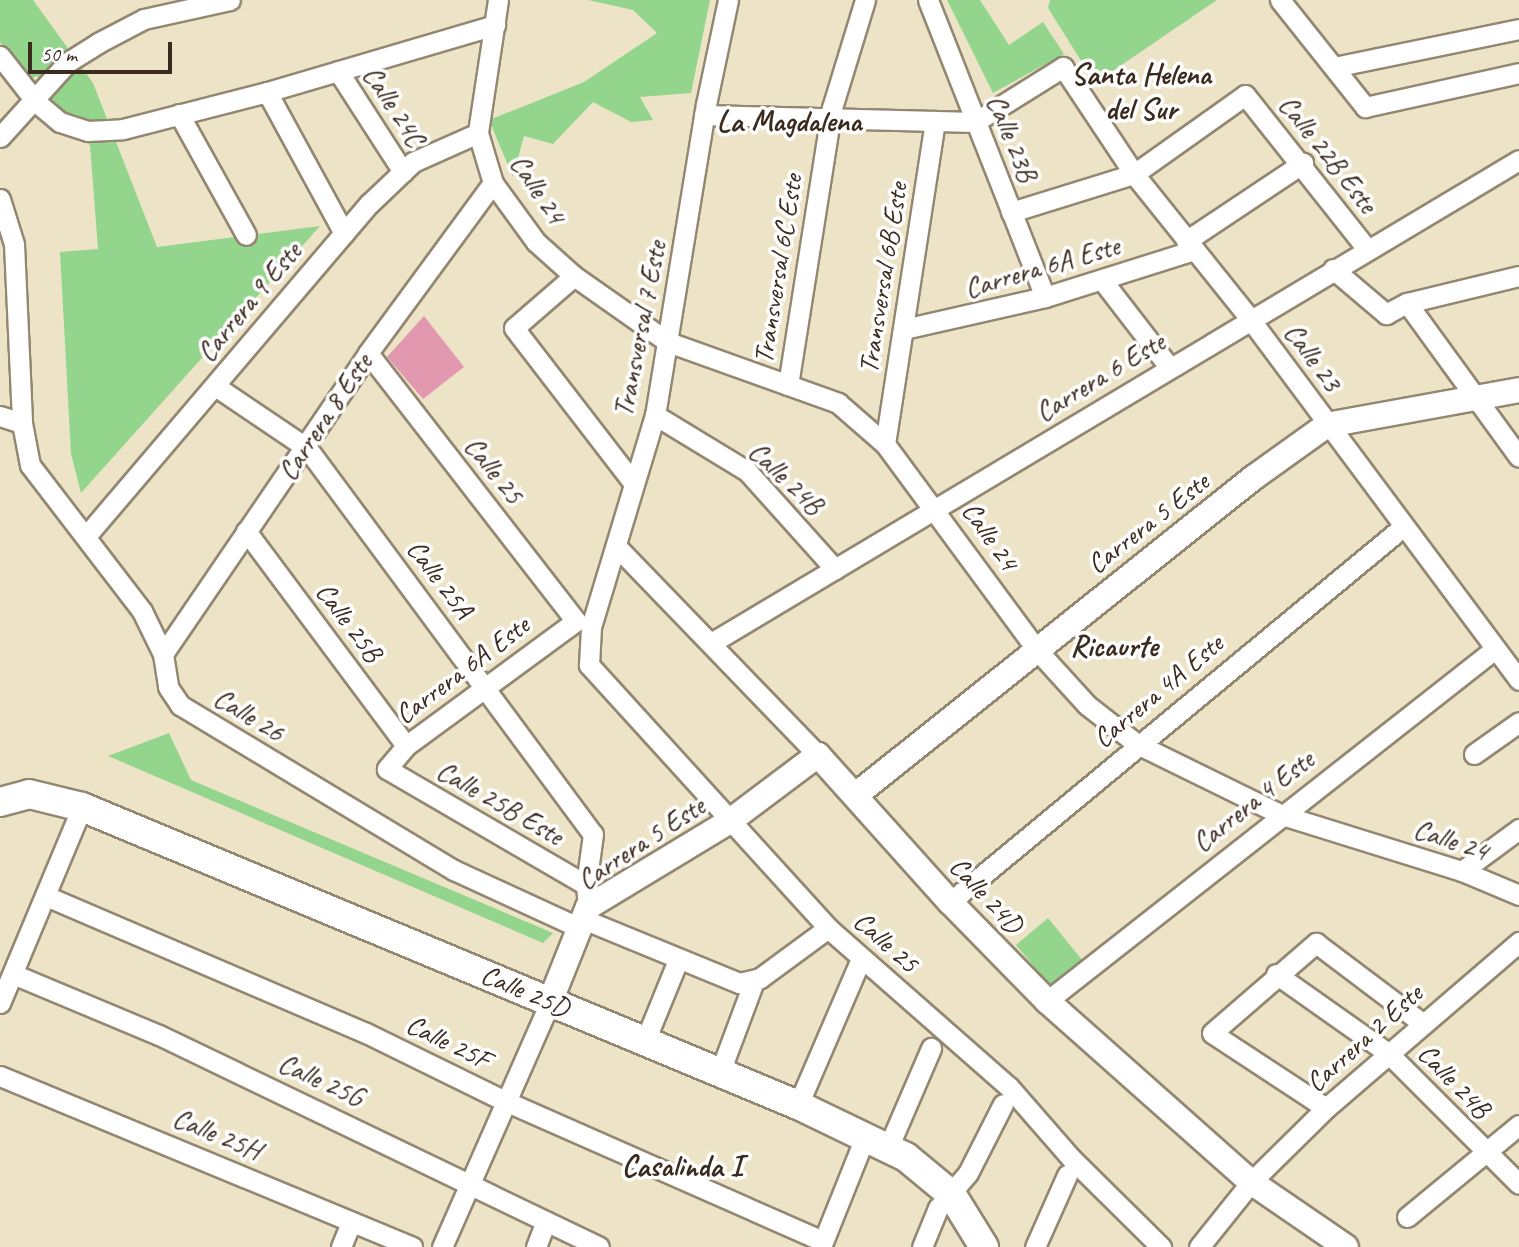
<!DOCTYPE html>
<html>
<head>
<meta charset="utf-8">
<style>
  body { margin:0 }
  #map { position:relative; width:1519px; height:1247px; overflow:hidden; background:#ede4c7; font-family:Caveat,sans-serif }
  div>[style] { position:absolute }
  .green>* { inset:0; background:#94d58d }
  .building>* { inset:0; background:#e298ae }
  .roads { filter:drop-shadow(2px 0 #948772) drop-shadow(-2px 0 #948772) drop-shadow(0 2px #948772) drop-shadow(0 -2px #948772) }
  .minor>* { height:19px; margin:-9.5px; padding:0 9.5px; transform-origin:9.5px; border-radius:9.5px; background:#fff }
  .tertiary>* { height:24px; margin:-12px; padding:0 12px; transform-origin:12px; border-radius:12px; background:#fff }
  .secondary>* { height:28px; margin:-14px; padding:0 14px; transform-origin:14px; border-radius:14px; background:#fff }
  span { translate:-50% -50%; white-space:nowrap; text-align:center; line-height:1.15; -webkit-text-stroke:7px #fff; paint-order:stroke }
  .street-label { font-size:28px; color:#3b2a1e }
  .neighbourhood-label { font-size:30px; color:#3b2a1e; font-weight:700 }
  .scale { position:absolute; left:28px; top:42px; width:144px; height:32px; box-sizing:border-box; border:4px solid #3b2a1e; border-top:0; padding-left:9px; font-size:21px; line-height:24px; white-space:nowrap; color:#3b2a1e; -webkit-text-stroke:5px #fff; paint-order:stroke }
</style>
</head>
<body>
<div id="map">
  <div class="green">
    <i style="clip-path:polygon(0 0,33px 0,93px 83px,157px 247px,320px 226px,81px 493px,71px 454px,60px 252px,98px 249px,90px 145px,49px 123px,38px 76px,26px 80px,0 42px)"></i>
    <i style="clip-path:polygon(588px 0,710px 0,691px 93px,640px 97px,653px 120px,631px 122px,593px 102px,553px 144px,524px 136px,513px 177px,489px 120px,584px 82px,657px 33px,633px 10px)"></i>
    <i style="clip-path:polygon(947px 0,980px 0,1009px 45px,1043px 22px,1064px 54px,993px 93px)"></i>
    <i style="clip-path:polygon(1050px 0,1217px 0,1095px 83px,1048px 8px)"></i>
    <i style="clip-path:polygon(169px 733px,191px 780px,553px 933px,543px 943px,108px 756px)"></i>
    <i style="clip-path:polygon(1048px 918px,1083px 961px,1051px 987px,1016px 945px)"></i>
  </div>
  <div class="building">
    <i style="clip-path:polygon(424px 316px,464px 367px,423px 399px,387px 357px)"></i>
  </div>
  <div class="roads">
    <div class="minor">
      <i style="left:498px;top:0;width:134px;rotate:98.6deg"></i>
      <i style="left:478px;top:133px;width:52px;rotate:73.3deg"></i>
      <i style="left:493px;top:183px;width:73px;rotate:53.9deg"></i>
      <i style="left:536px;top:242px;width:51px;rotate:41.8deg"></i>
      <i style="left:574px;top:276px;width:115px;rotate:35.1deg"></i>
      <i style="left:668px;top:342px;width:181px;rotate:19.7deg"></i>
      <i style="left:838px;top:403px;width:62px;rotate:41.1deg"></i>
      <i style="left:885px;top:444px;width:256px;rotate:53.6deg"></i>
      <i style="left:1037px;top:650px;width:74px;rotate:47.7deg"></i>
      <i style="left:1087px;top:705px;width:63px;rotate:38deg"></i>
      <i style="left:1137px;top:744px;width:161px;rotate:26.1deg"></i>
      <i style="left:1282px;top:815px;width:189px;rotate:17.3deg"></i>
      <i style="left:1462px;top:871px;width:62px;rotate:22.8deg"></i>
      <i style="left:728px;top:0;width:106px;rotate:101.9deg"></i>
      <i style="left:706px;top:104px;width:315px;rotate:99.3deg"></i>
      <i style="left:655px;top:415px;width:221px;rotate:106.8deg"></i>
      <i style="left:591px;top:627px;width:38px;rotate:93deg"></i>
      <i style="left:589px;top:665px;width:355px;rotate:47.7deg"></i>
      <i style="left:828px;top:928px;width:241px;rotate:41.3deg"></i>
      <i style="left:1009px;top:1087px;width:94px;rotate:48.9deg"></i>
      <i style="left:1071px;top:1158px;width:127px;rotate:44.7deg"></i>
      <i style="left:928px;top:0;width:319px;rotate:68.5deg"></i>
      <i style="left:1280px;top:0;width:137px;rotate:51.5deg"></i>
      <i style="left:1365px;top:107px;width:158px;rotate:-12.4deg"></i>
      <i style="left:0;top:56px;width:58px;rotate:52deg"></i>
      <i style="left:36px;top:102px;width:31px;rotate:40deg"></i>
      <i style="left:60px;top:122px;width:29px;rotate:18deg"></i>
      <i style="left:88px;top:131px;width:35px;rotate:-3deg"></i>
      <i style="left:123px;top:129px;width:149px;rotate:-14.4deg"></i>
      <i style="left:267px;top:92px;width:238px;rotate:-16.4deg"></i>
      <i style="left:1334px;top:67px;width:189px;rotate:-11.6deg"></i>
      <i style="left:338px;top:71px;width:120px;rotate:57.2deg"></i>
      <i style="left:267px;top:92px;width:161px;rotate:61.4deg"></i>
      <i style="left:179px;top:114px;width:138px;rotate:61deg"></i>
      <i style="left:704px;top:115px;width:271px;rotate:1.5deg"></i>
      <i style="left:975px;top:122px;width:104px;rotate:-32deg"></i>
      <i style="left:1063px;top:67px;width:128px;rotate:56.4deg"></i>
      <i style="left:1134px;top:174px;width:186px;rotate:51.3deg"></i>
      <i style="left:1250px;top:319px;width:450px;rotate:53.3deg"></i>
      <i style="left:0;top:137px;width:101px;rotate:-47.8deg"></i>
      <i style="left:68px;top:62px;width:36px;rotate:-32deg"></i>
      <i style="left:98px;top:43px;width:52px;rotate:-27.6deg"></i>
      <i style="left:144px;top:19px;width:88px;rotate:-12.5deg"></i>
      <i style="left:0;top:199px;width:47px;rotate:72.7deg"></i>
      <i style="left:14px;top:244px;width:179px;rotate:87.4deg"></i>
      <i style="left:22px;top:423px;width:43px;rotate:79.2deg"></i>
      <i style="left:30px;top:465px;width:184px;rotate:52.5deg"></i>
      <i style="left:142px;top:611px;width:48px;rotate:64deg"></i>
      <i style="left:163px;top:654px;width:33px;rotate:81deg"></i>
      <i style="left:168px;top:687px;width:22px;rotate:56deg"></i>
      <i style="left:180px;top:705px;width:320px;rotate:31.1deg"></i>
      <i style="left:454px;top:870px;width:139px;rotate:24.7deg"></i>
      <i style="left:1011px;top:212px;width:129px;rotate:-17.2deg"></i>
      <i style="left:1134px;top:174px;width:136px;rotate:-35.4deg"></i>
      <i style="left:1245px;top:95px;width:196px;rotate:51.6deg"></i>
      <i style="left:1186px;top:241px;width:141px;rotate:-33.7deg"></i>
      <i style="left:1333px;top:269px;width:70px;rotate:40.3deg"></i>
      <i style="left:1386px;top:314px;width:24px;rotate:-28deg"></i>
      <i style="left:1407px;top:303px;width:115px;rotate:-13.6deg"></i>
      <i style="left:574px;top:276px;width:79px;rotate:139.1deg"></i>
      <i style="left:514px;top:328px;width:193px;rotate:52.4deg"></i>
      <i style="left:1102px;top:280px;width:111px;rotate:52.3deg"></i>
      <i style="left:1407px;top:303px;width:190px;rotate:54deg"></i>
      <i style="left:904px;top:329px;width:145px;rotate:-12.8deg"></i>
      <i style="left:1045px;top:297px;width:156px;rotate:-17.5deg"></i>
      <i style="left:368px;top:353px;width:339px;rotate:52.2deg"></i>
      <i style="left:788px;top:385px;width:280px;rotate:-81deg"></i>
      <i style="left:832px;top:108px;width:113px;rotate:-73deg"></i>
      <i style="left:215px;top:386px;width:111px;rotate:34deg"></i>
      <i style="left:307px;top:448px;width:480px;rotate:53.5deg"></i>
      <i style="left:593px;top:834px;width:51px;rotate:97.8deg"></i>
      <i style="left:586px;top:885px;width:22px;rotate:85deg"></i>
      <i style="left:655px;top:415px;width:108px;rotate:31.3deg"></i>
      <i style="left:747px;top:471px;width:132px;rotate:48.1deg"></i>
      <i style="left:0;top:416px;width:23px;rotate:18deg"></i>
      <i style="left:885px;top:444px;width:327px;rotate:-81.2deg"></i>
      <i style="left:246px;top:531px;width:268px;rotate:53.3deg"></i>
      <i style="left:87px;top:535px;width:436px;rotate:-49.6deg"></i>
      <i style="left:370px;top:203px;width:59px;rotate:-43.6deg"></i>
      <i style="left:413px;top:162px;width:71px;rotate:-24deg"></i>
      <i style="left:617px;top:547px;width:289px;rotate:46deg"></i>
      <i style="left:576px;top:621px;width:211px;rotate:143.7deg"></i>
      <i style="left:406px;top:746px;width:30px;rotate:130deg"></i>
      <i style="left:387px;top:769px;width:230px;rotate:30.2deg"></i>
      <i style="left:711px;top:643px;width:941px;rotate:-30.87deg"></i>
      <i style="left:163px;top:654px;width:364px;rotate:-55.7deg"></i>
      <i style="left:368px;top:353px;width:211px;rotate:-53.7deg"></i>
      <i style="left:1474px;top:754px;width:55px;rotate:-35.4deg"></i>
      <i style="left:1462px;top:871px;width:71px;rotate:-36.4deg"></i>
      <i style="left:46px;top:896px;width:348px;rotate:23.2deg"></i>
      <i style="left:366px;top:1033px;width:155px;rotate:26.1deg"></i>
      <i style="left:505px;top:1101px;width:347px;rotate:23.8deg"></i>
      <i style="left:950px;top:902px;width:589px;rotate:-39.63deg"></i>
      <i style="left:583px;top:919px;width:169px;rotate:22.3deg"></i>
      <i style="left:739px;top:983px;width:22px;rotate:-13deg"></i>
      <i style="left:760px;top:978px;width:84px;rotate:-36.3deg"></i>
      <i style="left:13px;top:974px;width:158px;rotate:22.7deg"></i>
      <i style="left:159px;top:1035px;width:488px;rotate:25.7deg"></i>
      <i style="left:1276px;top:974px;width:137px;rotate:35.2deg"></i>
      <i style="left:1388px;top:1053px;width:185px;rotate:45deg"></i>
      <i style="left:1047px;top:1001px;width:570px;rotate:-38.16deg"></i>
      <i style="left:0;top:1003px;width:212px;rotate:-67.3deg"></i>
      <i style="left:645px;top:1041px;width:87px;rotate:-67.8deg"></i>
      <i style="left:720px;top:1072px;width:97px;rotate:-69.5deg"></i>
      <i style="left:0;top:1076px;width:446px;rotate:22.5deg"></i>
      <i style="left:798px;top:1105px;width:159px;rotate:-66.7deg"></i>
      <i style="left:1326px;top:1108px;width:136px;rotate:-146.7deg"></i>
      <i style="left:1212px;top:1033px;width:138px;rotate:-40.9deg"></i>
      <i style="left:1316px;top:943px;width:133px;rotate:37deg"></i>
      <i style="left:888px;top:1148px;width:109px;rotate:-66.7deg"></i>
      <i style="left:1407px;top:1217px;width:145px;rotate:-39.4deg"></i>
      <i style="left:341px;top:1247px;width:27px;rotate:-68deg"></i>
      <i style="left:442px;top:1247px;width:268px;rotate:-66.2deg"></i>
      <i style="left:536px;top:1247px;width:26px;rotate:-69deg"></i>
      <i style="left:821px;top:1247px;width:118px;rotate:-68.2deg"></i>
      <i style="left:922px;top:1247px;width:42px;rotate:-67.7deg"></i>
      <i style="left:938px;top:1208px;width:46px;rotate:-49.4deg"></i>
      <i style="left:968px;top:1173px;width:77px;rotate:-63.1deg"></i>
      <i style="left:1035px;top:1247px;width:79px;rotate:-66deg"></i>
      <i style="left:1199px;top:1247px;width:83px;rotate:-51.3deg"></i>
      <i style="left:1251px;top:1182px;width:105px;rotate:-44.6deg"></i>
      <i style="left:1326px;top:1108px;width:255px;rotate:-40.7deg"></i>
    </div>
    <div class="tertiary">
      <i style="left:857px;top:794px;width:507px;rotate:-38.59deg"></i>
      <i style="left:1253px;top:478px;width:91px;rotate:-35.6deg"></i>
      <i style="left:1327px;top:425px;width:195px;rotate:-10.3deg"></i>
      <i style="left:550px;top:1002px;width:102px;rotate:-68.2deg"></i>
      <i style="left:588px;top:907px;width:166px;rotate:-31.2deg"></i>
      <i style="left:730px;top:821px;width:110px;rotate:-36.9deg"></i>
      <i style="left:818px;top:755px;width:198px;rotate:48.1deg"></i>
      <i style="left:950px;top:902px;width:139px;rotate:45.6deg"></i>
      <i style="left:1047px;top:1001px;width:273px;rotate:41.6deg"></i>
      <i style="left:1251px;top:1182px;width:115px;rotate:34.4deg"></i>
    </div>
    <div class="secondary">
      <i style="left:0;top:802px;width:30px;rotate:-15deg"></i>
      <i style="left:29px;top:794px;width:55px;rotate:13.8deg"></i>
      <i style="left:82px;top:807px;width:776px;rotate:22.6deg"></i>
      <i style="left:798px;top:1105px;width:120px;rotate:25.7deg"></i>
      <i style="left:906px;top:1157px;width:60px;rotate:39.6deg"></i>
      <i style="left:952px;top:1195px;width:61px;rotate:58.4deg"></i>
    </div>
  </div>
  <div class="street-label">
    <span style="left:394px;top:106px;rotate:57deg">Calle 24C</span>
    <span style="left:1012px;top:138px;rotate:68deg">Calle 23B</span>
    <span style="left:1328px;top:154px;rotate:52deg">Calle 22B Este</span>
    <span style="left:538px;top:189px;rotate:57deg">Calle 24</span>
    <span style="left:1042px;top:267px;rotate:-16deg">Carrera 6A Este</span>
    <span style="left:778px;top:269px;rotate:-81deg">Transversal 6C Este</span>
    <span style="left:883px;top:278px;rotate:-81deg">Transversal 6B Este</span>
    <span style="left:249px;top:302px;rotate:-50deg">Carrera 9 Este</span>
    <span style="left:640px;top:329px;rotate:-79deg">Transversal 7 Este</span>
    <span style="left:1313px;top:357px;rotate:54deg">Calle 23</span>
    <span style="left:1100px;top:377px;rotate:-31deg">Carrera 6 Este</span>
    <span style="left:325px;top:417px;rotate:-56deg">Carrera 8 Este</span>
    <span style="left:494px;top:470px;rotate:52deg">Calle 25</span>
    <span style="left:786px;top:478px;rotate:44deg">Calle 24B</span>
    <span style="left:1148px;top:523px;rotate:-38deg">Carrera 5 Este</span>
    <span style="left:990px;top:536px;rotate:55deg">Calle 24</span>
    <span style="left:440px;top:579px;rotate:53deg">Calle 25A</span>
    <span style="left:349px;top:622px;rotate:53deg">Calle 25B</span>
    <span style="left:462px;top:670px;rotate:-37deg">Carrera 6A Este</span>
    <span style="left:1158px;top:691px;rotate:-40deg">Carrera 4A Este</span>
    <span style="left:249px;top:715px;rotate:32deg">Calle 26</span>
    <span style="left:1253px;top:801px;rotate:-38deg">Carrera 4 Este</span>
    <span style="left:500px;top:803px;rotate:30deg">Calle 25B Este</span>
    <span style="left:1451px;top:840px;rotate:19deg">Calle 24</span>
    <span style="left:641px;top:843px;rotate:-33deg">Carrera 5 Este</span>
    <span style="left:986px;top:895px;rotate:47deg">Calle 24D</span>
    <span style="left:886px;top:942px;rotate:42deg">Calle 25</span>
    <span style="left:525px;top:991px;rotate:23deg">Calle 25D</span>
    <span style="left:1364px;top:1038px;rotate:-42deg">Carrera 2 Este</span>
    <span style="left:448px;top:1042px;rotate:26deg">Calle 25F</span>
    <span style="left:321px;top:1080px;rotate:25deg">Calle 25G</span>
    <span style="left:1454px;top:1081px;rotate:46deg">Calle 24B</span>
    <span style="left:217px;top:1134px;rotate:23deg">Calle 25H</span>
  </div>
  <div class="neighbourhood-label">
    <span style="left:1141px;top:91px">Santa Helena<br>del Sur</span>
    <span style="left:789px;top:121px">La Magdalena</span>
    <span style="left:1114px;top:646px">Ricaurte</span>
    <span style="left:682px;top:1166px">Casalinda I</span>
  </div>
  <div class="scale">50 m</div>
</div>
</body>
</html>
